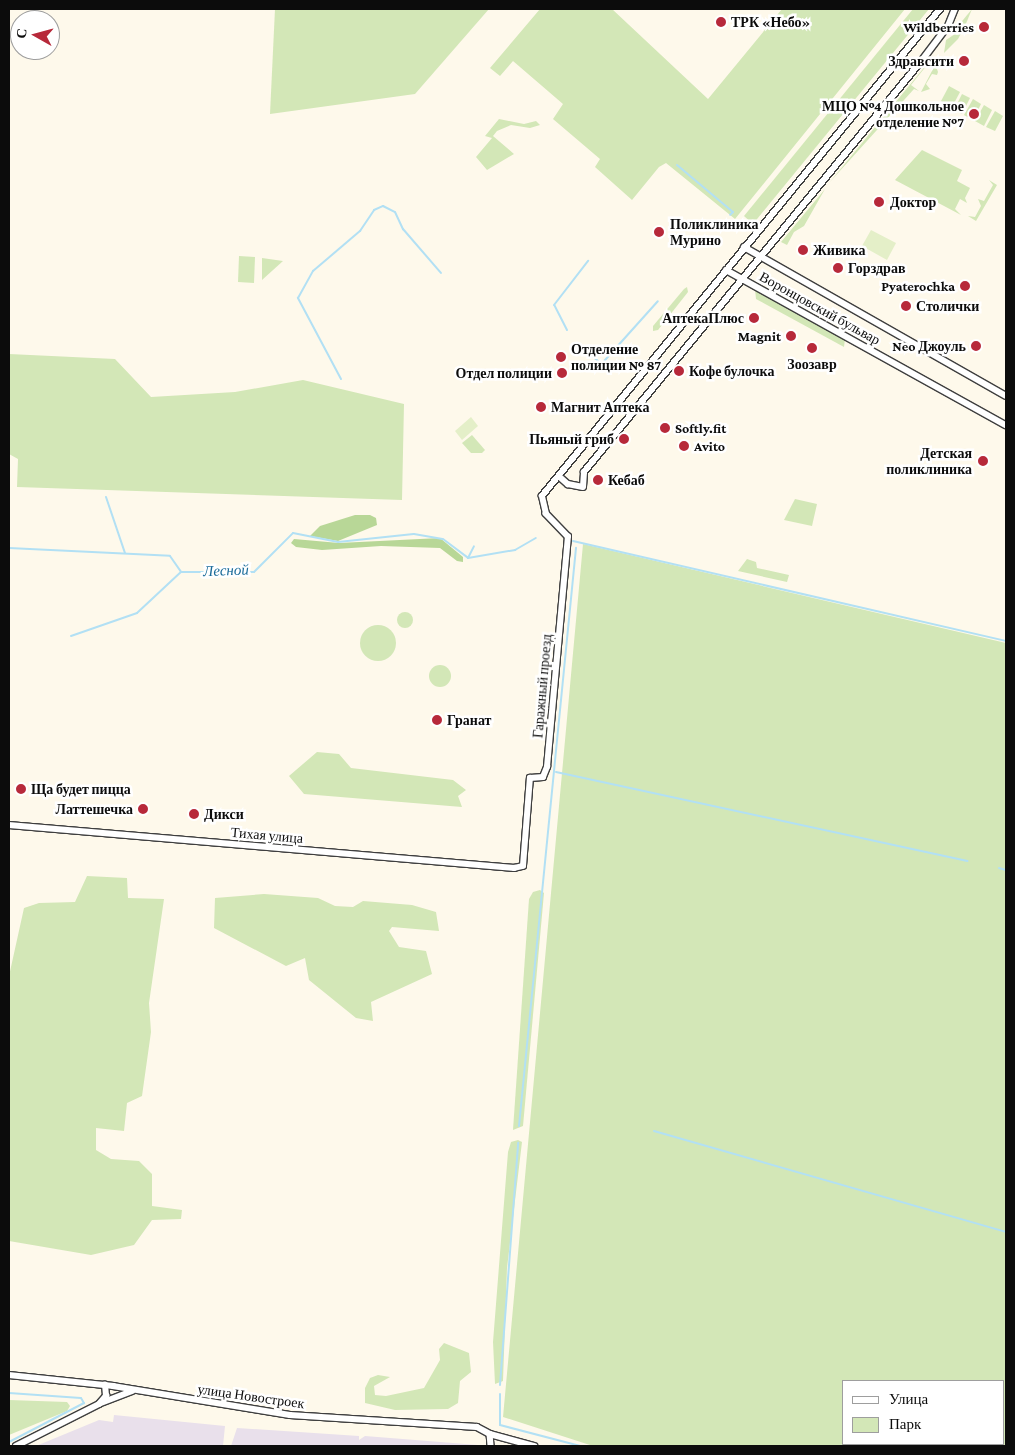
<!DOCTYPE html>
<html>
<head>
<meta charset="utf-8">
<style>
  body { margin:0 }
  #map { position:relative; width:1015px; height:1455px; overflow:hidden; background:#fef9eb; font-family:"Crimson Pro",serif }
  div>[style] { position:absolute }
  .industrial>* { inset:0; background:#e9e0eb }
  .green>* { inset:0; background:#d3e7b7 }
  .round { border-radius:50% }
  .forest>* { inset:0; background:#b8d797 }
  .pitch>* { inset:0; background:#e4efc8 }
  .stream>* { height:2px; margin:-1px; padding:0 1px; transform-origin:1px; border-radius:1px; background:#b2e0f4 }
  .roads { filter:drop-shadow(1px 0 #3f3f3f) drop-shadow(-1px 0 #3f3f3f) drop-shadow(0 1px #3f3f3f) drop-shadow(0 -1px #3f3f3f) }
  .street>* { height:5.5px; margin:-2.75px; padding:0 2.75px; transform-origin:2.75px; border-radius:2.75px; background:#fff }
  .dots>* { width:14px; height:14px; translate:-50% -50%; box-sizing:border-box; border:2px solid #fff; border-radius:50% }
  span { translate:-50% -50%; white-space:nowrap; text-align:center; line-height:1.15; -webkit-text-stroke:5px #fff; paint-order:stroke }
  .poi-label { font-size:14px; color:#0c0c0c; font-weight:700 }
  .left { translate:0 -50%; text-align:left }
  .right { translate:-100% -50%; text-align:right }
  .street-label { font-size:14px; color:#0c0c0c }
  .water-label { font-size:15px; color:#1a6b99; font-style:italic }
  .frame { position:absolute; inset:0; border:10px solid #0c0c0c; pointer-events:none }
  .legend { position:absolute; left:842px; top:1380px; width:162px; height:65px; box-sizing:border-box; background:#fff; border:1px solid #9e9e9e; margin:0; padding:6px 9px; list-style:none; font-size:15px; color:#0c0c0c }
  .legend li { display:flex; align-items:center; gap:10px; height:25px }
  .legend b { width:25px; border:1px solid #9e9e9e }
  .north { position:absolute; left:10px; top:10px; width:50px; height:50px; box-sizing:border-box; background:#fff; border:1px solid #9e9e9e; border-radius:50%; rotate:277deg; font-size:14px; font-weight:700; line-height:20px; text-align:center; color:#0c0c0c }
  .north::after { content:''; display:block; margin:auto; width:18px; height:22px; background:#b7293a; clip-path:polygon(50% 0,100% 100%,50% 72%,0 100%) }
</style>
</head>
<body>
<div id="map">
  <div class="industrial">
    <i style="clip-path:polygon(114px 1415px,225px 1426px,223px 1446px,36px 1446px,99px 1420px,113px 1422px)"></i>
    <i style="clip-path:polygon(237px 1428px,359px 1436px,359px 1440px,365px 1436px,478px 1445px,231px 1446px)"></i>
  </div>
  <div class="green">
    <i style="clip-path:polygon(275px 9px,489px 9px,415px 94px,270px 114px)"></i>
    <i style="clip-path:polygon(540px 9px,612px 9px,708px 99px,782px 9px,905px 9px,735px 219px,666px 163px,659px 167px,632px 200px,595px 167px,600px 159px,553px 119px,563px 104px,513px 61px,500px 76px,490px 68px)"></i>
    <i style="clip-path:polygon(913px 9px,929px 9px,753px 224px,744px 216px)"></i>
    <i style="clip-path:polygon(972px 9px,965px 26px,954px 31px)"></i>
    <i style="clip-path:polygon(964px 28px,958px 39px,944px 53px,946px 40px)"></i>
    <i style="clip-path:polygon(927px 64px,937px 69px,938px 72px,937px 75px,932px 74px,926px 84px,930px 89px,921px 92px,933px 69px,927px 65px,911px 85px,919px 91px,914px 89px,829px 183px)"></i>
    <i style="clip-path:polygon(949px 86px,960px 92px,951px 109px,940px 103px)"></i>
    <i style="clip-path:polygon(962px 94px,970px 98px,962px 114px,954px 110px)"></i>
    <i style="clip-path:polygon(973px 99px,981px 104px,973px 120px,964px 115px)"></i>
    <i style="clip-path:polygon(984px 105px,992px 110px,984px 126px,975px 121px)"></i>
    <i style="clip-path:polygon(995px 111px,1003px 116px,995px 131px,986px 127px)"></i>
    <i style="clip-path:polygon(499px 119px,524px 124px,536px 121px,540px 125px,530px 128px,511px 125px,497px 131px,493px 136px,514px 154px,487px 170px,476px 157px,492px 138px,485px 136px)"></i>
    <i style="clip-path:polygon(922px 150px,962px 170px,957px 181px,970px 188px,965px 198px,967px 203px,960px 199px,955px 209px,961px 215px,895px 180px)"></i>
    <i style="clip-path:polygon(989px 180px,997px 185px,976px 221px,968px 216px,975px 217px,981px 206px,978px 199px,984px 201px,993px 185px)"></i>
    <i style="clip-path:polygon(825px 189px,804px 226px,794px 232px,787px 245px,781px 242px)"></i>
    <i style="clip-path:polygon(239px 256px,255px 257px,254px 283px,238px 282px)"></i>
    <i style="clip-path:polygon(262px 258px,283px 261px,262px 280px)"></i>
    <i style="clip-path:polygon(684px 289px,687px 287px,688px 292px,658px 330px,653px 331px,653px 326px)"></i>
    <i style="clip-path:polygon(755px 289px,845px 339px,844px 347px,756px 299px)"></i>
    <i style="clip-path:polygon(9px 354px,115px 359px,151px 397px,235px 392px,303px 380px,404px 404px,402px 500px,17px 487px,18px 459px,9px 454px)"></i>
    <i style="clip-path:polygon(472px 435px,485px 450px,482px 453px,471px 453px,462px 443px)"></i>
    <i style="clip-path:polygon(795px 499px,817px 504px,812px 526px,784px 520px)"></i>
    <i style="clip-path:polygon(evenodd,583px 544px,1006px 643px,1006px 1446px,593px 1446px,503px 1417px,583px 544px,844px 1381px,1004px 1381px,1004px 1444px,844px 1444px,844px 1381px)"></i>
    <i style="clip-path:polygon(747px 559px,756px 562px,757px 568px,789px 575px,787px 582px,738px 571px)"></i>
    <i class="round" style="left:397px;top:612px;width:16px;height:16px"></i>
    <i class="round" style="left:360px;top:625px;width:36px;height:36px"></i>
    <i class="round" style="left:429px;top:665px;width:22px;height:22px"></i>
    <i style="clip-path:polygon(317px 752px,339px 754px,351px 768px,453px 780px,466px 790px,458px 796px,462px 807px,304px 794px,289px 776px)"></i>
    <i style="clip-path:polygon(87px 876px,127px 878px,128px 898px,164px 899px,149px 1003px,151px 1032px,142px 1096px,127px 1103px,124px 1131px,96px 1128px,96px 1150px,111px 1159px,139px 1161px,152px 1174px,152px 1206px,182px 1210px,181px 1219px,152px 1220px,134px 1245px,91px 1255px,9px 1241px,9px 976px,24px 908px,39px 903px,75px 902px)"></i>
    <i style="clip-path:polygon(540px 890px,544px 893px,523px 1126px,513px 1130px,529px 899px,533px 892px)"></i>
    <i style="clip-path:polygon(264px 894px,318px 898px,335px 906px,353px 907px,363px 901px,412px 905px,436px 912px,439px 931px,392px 927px,389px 931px,399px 947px,426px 951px,432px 974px,371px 1002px,373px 1021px,356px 1018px,309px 980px,305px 958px,286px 966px,214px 928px,215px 898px)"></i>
    <i style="clip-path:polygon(518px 1140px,522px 1142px,507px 1268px,503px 1381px,495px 1384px,493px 1342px,508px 1152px,511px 1142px)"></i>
    <i style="clip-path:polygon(444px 1343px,469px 1353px,471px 1372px,460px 1381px,458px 1403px,448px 1409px,395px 1410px,365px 1403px,365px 1388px,370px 1378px,378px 1375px,390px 1377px,374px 1386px,375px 1395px,386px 1396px,424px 1388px,440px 1360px,439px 1349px)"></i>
    <i style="clip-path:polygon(9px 1400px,67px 1402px,70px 1406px,67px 1411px,9px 1435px)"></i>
  </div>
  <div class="forest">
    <i style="clip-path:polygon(355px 515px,370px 515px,376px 518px,377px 525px,338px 541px,310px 536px,320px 526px)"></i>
    <i style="clip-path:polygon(440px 538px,463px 557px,463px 562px,457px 561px,440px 548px,381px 546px,322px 550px,296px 547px,291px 543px,294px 539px,339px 543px)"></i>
  </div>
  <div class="pitch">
    <i style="clip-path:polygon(871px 230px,896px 243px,887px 260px,862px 246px)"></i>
    <i style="clip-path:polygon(471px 417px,478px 426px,462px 440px,455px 431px)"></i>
  </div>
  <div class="stream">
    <i style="left:677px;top:165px;width:73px;rotate:40deg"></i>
    <i style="left:733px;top:212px;width:4px;rotate:135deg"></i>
    <i style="left:567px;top:330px;width:28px;rotate:-117deg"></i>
    <i style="left:554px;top:305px;width:56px;rotate:-52.3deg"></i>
    <i style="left:585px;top:349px;width:22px;rotate:43deg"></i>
    <i style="left:597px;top:369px;width:91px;rotate:-48.1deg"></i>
    <i style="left:341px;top:379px;width:92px;rotate:-118deg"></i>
    <i style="left:298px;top:298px;width:31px;rotate:-61deg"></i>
    <i style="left:313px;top:271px;width:62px;rotate:-40.4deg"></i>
    <i style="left:360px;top:231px;width:25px;rotate:-56deg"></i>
    <i style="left:374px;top:210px;width:10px;rotate:-24deg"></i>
    <i style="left:383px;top:206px;width:13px;rotate:27deg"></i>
    <i style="left:395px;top:212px;width:19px;rotate:65deg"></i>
    <i style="left:403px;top:229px;width:58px;rotate:49.2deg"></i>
    <i style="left:106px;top:497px;width:59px;rotate:71.3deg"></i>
    <i style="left:573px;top:541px;width:444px;rotate:13deg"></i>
    <i style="left:9px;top:548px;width:161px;rotate:2.8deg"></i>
    <i style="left:170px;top:556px;width:19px;rotate:55deg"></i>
    <i style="left:468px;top:558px;width:13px;rotate:-63deg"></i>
    <i style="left:71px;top:636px;width:70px;rotate:-19.2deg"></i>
    <i style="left:137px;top:613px;width:60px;rotate:-43deg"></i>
    <i style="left:181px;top:572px;width:73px"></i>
    <i style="left:254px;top:572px;width:55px;rotate:-45deg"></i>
    <i style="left:293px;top:533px;width:46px;rotate:11.3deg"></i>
    <i style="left:338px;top:542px;width:76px;rotate:-6deg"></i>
    <i style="left:414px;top:534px;width:29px;rotate:10deg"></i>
    <i style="left:443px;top:539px;width:31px;rotate:37deg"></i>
    <i style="left:468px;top:558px;width:48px;rotate:-9.7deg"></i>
    <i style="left:515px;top:550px;width:24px;rotate:-30deg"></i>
    <i style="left:556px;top:772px;width:421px;rotate:12.2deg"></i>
    <i style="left:999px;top:868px;width:7px;rotate:16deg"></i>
    <i style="left:519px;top:1126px;width:581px;rotate:-84.37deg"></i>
    <i style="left:654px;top:1131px;width:366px;rotate:16deg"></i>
    <i style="left:500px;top:1385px;width:243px;rotate:-85.7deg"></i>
    <i style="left:9px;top:1393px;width:72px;rotate:4deg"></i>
    <i style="left:81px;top:1398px;width:6px;rotate:59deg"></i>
    <i style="left:84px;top:1403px;width:85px;rotate:152.5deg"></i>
    <i style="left:500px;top:1394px;width:31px;rotate:90deg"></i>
    <i style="left:500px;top:1425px;width:83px;rotate:14.7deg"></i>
  </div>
  <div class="roads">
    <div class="street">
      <i style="left:744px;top:247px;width:301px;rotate:29.6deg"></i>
      <i style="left:726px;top:270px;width:320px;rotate:29deg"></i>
      <i style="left:559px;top:476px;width:12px;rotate:42deg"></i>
      <i style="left:568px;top:484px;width:15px;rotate:11deg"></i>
      <i style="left:583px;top:487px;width:15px;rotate:-86deg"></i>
      <i style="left:584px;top:472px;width:534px;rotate:-50.62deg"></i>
      <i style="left:923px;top:59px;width:41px;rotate:-52.9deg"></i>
      <i style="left:948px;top:26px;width:18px;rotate:-68deg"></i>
      <i style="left:9px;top:825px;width:507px;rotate:4.87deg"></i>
      <i style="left:514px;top:868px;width:9px;rotate:-13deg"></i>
      <i style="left:523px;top:866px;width:88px;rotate:-85.5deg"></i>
      <i style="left:530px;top:778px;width:13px;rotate:-4deg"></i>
      <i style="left:543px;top:777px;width:11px;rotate:-68deg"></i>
      <i style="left:547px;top:767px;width:231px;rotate:-84.8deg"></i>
      <i style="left:568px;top:537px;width:32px;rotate:-134deg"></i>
      <i style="left:546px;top:514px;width:18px;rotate:-103deg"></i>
      <i style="left:542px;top:496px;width:629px;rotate:-50.74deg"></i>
      <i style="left:9px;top:1375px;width:105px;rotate:6deg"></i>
      <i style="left:113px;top:1386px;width:179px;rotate:9.3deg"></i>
      <i style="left:290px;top:1415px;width:187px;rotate:3.7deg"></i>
      <i style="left:477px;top:1427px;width:15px;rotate:28deg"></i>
      <i style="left:490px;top:1434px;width:46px;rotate:15.3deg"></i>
      <i style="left:101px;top:1403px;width:33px;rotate:-21deg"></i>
      <i style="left:490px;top:1434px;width:12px;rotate:85deg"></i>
      <i style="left:16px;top:1446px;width:93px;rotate:-26.8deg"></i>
      <i style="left:99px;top:1404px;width:11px;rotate:-49deg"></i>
      <i style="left:106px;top:1396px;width:11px;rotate:-95deg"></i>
    </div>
  </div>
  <div class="dots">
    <i style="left:721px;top:22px;background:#b7293a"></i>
    <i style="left:984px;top:27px;background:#b7293a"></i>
    <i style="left:964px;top:61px;background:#b7293a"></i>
    <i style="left:974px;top:114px;background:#b7293a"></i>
    <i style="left:879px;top:202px;background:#b7293a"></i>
    <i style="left:659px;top:232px;background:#b7293a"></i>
    <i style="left:803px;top:250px;background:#b7293a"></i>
    <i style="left:838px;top:268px;background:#b7293a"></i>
    <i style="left:965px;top:286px;background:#b7293a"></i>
    <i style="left:906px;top:306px;background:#b7293a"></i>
    <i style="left:754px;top:318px;background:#b7293a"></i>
    <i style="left:791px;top:336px;background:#b7293a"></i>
    <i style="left:976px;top:346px;background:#b7293a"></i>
    <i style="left:812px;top:348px;background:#b7293a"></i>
    <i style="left:561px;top:357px;background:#b7293a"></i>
    <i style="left:679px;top:371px;background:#b7293a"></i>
    <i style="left:562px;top:373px;background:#b7293a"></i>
    <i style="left:541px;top:407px;background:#b7293a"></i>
    <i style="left:665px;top:428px;background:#b7293a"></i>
    <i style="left:624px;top:439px;background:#b7293a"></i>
    <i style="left:684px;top:446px;background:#b7293a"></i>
    <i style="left:983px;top:461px;background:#b7293a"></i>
    <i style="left:598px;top:480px;background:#b7293a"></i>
    <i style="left:437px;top:720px;background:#b7293a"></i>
    <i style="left:21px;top:789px;background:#b7293a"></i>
    <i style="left:143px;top:809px;background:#b7293a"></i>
    <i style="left:194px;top:814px;background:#b7293a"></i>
  </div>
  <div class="poi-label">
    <span class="left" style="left:731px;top:22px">ТРК «Небо»</span>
    <span class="right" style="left:974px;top:27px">Wildberries</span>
    <span class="right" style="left:954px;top:61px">Здравсити</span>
    <span class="right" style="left:964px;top:114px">МЦО №4 Дошкольное<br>отделение №7</span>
    <span class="left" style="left:890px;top:202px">Доктор</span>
    <span class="left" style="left:670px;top:232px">Поликлиника<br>Мурино</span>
    <span class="left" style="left:813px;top:250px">Живика</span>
    <span class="left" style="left:848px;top:268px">Горздрав</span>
    <span class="right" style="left:955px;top:286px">Pyaterochka</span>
    <span class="left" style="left:916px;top:306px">Столички</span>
    <span class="right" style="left:744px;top:318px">АптекаПлюс</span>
    <span class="right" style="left:781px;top:336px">Magnit</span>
    <span class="right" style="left:966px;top:346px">Neo Джоуль</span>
    <span class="left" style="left:571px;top:357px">Отделение<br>полиции № 87</span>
    <span style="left:812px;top:364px">Зоозавр</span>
    <span class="left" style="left:689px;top:371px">Кофе булочка</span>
    <span class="right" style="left:552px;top:373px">Отдел полиции</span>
    <span class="left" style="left:551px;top:407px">Магнит Аптека</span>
    <span class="left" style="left:675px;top:428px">Softly.fit</span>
    <span class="right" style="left:614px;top:439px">Пьяный гриб</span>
    <span class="left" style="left:694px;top:446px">Avito</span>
    <span class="right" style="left:972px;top:461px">Детская<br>поликлиника</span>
    <span class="left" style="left:608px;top:480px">Кебаб</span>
    <span class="left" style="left:447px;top:720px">Гранат</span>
    <span class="left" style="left:31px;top:789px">Ща будет пицца</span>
    <span class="right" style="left:133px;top:809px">Латтешечка</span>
    <span class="left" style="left:204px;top:814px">Дикси</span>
  </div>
  <div class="street-label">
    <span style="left:820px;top:308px;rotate:29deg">Воронцовский бульвар</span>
    <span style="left:542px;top:686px;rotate:-85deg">Гаражный проезд</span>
    <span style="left:267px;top:835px;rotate:5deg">Тихая улица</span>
    <span style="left:251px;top:1396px;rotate:8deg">улица Новостроек</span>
  </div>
  <div class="water-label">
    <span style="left:226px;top:571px;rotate:-2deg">Лесной</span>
  </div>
  <div class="frame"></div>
  <ul class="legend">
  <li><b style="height:6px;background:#fff"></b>Улица</li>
  <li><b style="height:14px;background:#d3e7b7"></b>Парк</li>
  </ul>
  <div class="north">С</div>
</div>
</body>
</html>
